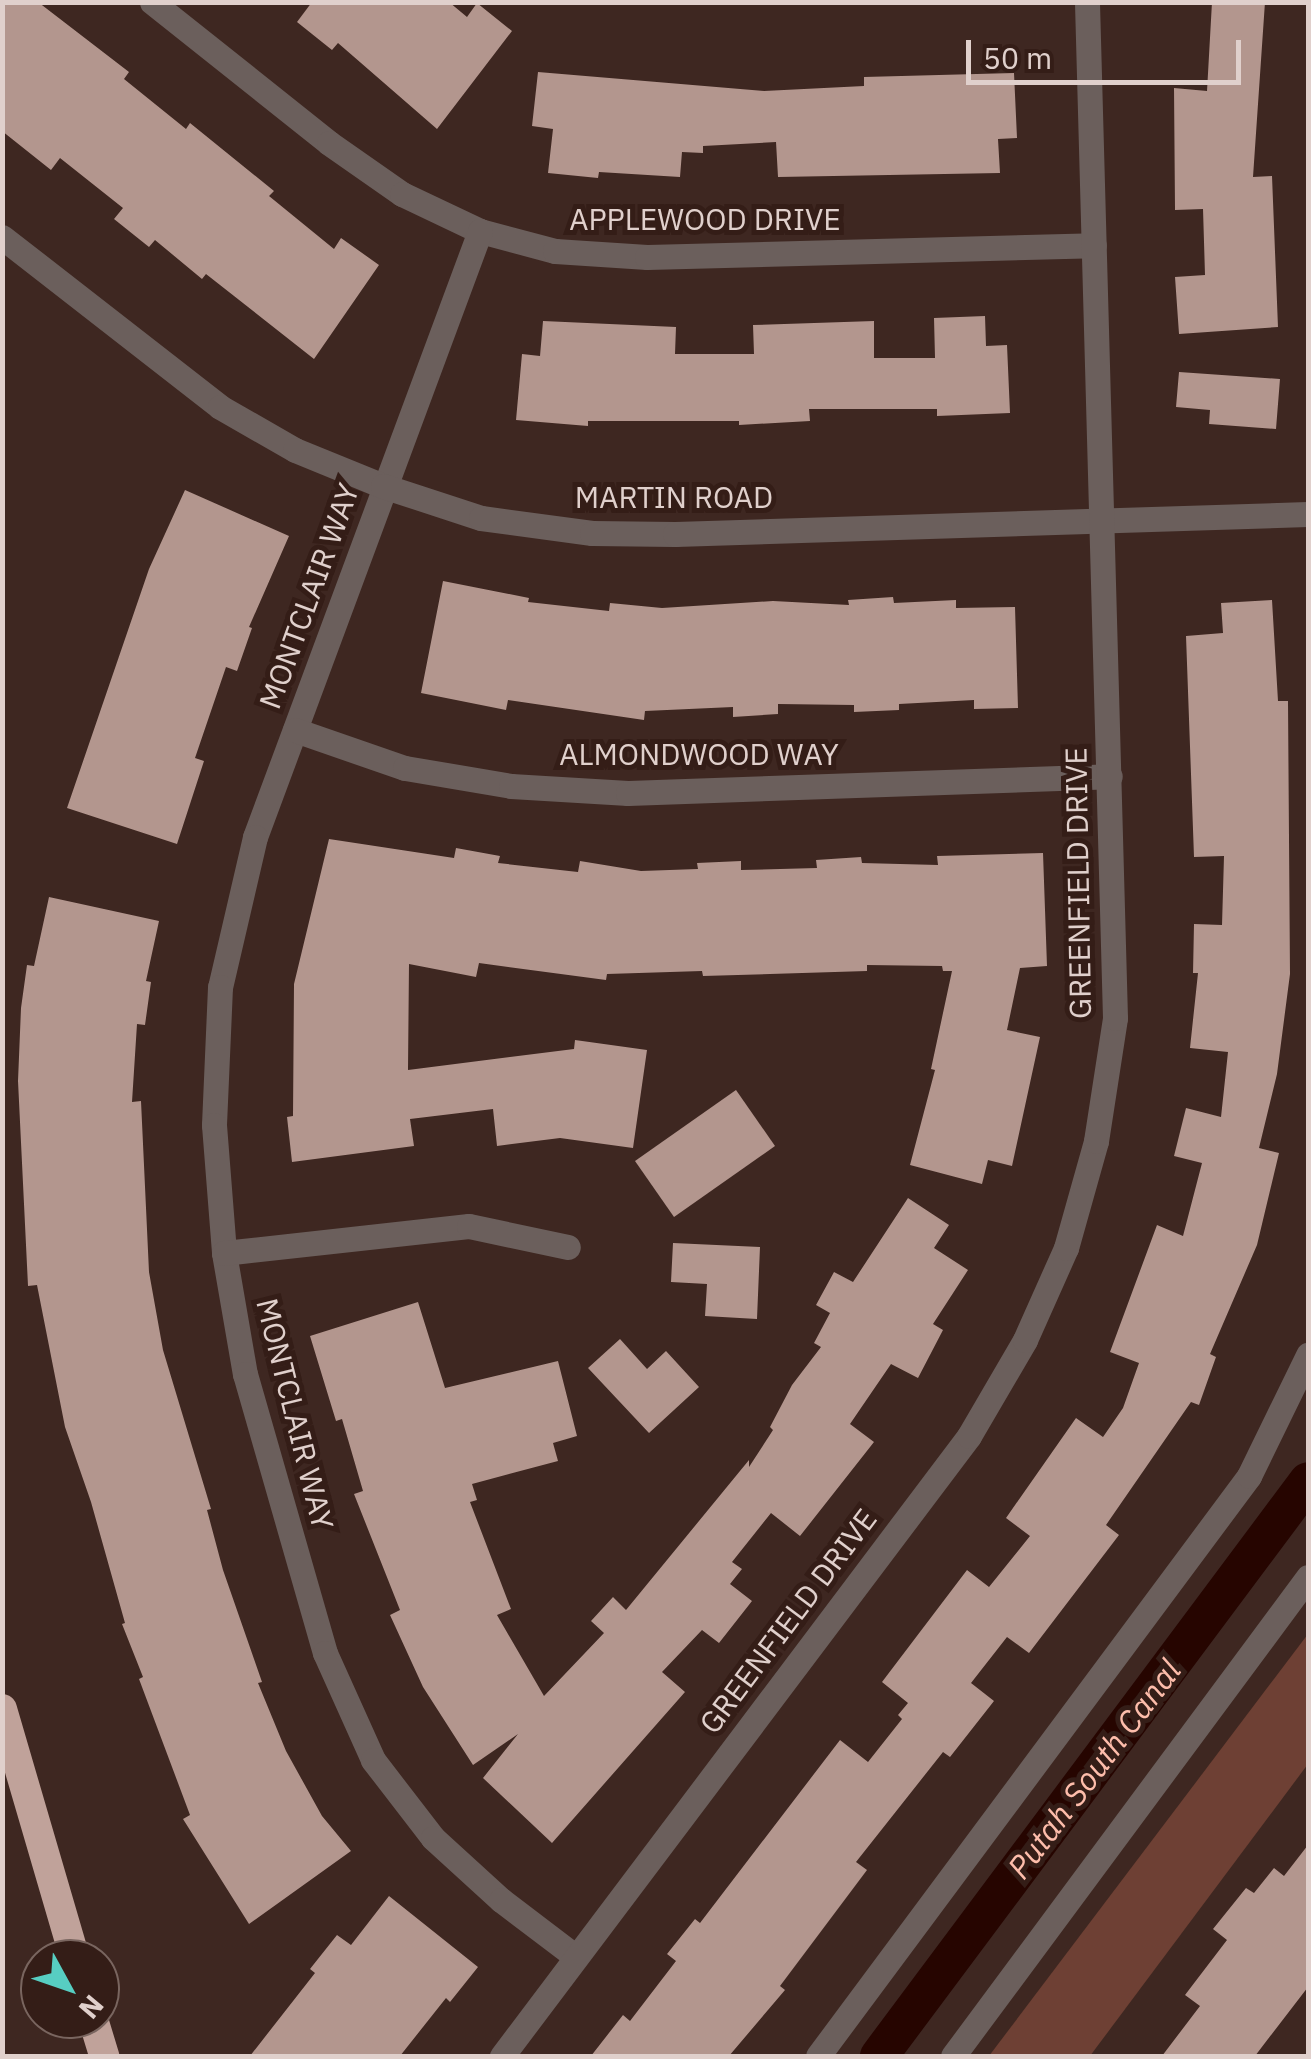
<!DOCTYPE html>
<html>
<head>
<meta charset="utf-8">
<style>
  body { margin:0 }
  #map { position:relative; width:1311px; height:2059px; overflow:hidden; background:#3e2721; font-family:"IBM Plex Sans",sans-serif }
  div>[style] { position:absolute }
  .green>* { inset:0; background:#6e4034 }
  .canal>* { height:38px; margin:-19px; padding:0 19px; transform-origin:19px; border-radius:19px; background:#260500 }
  .building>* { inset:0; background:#b3968e }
  .minor>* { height:25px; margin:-12.5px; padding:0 12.5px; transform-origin:12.5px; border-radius:12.5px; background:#6b5f5c }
  .highway>* { height:30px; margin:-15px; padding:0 15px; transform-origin:15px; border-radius:15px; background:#c0a29a }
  span { translate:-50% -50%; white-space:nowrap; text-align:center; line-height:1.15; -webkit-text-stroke:10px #341d17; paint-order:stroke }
  .street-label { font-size:30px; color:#e0d0cc }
  .water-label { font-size:32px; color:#fdbdab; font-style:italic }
  .frame { position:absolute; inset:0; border:5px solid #e0d0cc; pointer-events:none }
  .north { position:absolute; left:20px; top:1939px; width:100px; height:100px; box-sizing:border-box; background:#341d17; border:2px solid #79655f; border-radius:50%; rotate:130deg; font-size:28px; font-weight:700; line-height:40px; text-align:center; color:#e0d0cc }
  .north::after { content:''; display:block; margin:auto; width:35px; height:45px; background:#57cec2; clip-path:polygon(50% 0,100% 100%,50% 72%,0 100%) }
  .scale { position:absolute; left:966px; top:40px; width:275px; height:45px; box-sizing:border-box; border:5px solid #e0d0cc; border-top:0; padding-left:12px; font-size:30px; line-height:35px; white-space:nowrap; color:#e0d0cc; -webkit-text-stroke:8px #341d17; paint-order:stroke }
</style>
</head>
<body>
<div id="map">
  <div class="green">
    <i style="clip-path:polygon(1308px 1634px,1308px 1764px,1090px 2056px,989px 2056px)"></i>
  </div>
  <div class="canal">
    <i style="left:879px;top:2056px;width:717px;rotate:-53.27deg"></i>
  </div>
  <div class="building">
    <i style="clip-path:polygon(2px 2px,38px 2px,129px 72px,124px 79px,186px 129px,190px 123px,274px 191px,269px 196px,334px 249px,341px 238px,379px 265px,314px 359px,206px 274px,202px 279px,155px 240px,149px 247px,114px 219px,123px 208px,60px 158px,51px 170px,2px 131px)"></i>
    <i style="clip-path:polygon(312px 2px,449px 2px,467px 17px,477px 3px,512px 31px,437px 129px,338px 43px,332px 50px,297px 22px)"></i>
    <i style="clip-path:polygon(1212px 2px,1265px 2px,1253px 177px,1272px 176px,1278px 327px,1179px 334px,1175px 277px,1205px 275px,1203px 209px,1175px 210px,1174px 88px,1207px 91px)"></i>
    <i style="clip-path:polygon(538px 72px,764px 91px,864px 86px,864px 77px,1014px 73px,1017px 138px,998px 139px,1000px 173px,778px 177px,776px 142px,703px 146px,703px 153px,682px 152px,680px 177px,599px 172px,598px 178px,548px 173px,553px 129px,532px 126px)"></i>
    <i style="clip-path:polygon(985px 316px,986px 346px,1007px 345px,1010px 413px,937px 416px,937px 409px,809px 409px,810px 421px,739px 425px,739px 421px,588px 421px,588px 426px,516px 420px,522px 354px,540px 356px,543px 321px,676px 327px,675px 354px,754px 354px,753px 325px,874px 321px,874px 358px,935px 358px,934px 318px)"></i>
    <i style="clip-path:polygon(1179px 372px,1280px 379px,1276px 429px,1209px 424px,1210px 410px,1176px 407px)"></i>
    <i style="clip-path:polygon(185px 490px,289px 536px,249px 627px,252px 628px,237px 671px,226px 667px,195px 758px,204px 761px,177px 844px,67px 808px,149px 569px)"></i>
    <i style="clip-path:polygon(443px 581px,529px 598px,528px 602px,609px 611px,610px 603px,662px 608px,773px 601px,849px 605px,848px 600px,893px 597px,894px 603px,956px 600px,956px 608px,1015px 607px,1018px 708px,974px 709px,974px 700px,899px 704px,899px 710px,854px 712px,854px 705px,778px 704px,778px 714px,733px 717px,733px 707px,645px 711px,644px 720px,508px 700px,506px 710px,421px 693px)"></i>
    <i style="clip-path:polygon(1272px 600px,1278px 701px,1288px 701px,1290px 974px,1277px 1074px,1259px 1148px,1279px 1153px,1257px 1245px,1210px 1354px,1216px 1357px,1199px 1405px,1191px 1402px,1106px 1525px,1119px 1535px,1029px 1653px,1007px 1637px,971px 1683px,994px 1701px,950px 1757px,943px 1752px,856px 1862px,867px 1870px,780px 1986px,785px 1990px,729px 2056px,591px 2056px,623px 2015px,630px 2021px,676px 1961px,667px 1954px,695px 1919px,700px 1923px,840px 1740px,868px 1762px,902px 1719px,898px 1715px,908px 1703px,882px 1682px,967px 1570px,989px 1587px,1030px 1536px,1006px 1518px,1076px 1418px,1103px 1437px,1123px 1408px,1139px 1363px,1110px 1352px,1157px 1225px,1183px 1236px,1202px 1163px,1174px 1156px,1186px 1108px,1221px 1117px,1228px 1052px,1190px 1048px,1198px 973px,1193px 973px,1194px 924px,1222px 925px,1224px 856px,1194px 857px,1186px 636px,1223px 633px,1221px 603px)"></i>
    <i style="clip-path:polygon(329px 839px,454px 858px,456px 848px,500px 856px,498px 863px,578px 872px,580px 861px,641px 871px,698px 869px,697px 863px,741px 861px,741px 870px,817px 868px,816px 860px,861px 857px,862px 863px,938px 865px,937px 856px,1043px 853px,1047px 966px,1020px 968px,1007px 1030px,1040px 1037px,1012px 1166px,988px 1160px,982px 1184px,910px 1165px,935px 1070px,931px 1069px,952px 971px,943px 971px,942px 966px,867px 965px,867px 971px,703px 976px,702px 971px,607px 974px,606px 980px,479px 963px,476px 977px,409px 964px,408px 1070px,574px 1049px,575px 1040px,647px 1050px,633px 1148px,560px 1138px,497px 1146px,493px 1109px,410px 1119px,414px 1146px,292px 1162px,287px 1117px,293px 1116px,294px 984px)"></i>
    <i style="clip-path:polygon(49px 897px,159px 921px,146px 981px,151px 982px,145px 1025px,137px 1024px,132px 1102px,141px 1101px,149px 1272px,163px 1350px,211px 1509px,207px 1510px,223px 1570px,262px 1682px,258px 1683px,286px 1751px,322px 1816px,351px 1851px,249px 1924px,183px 1819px,190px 1815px,139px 1679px,143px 1677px,122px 1624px,125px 1623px,91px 1502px,65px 1427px,37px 1285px,28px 1286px,18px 1081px,21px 1008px,27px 965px,34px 966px)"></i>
    <i style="clip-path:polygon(736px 1090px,775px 1146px,674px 1217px,635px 1161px)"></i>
    <i style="clip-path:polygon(908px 1198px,949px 1225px,934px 1248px,968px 1270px,933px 1324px,943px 1330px,918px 1378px,891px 1364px,850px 1424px,874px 1442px,800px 1536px,771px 1513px,732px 1562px,742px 1569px,730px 1584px,752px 1601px,719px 1643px,702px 1630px,662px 1672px,685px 1692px,552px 1843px,483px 1778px,518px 1734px,473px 1765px,423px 1687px,390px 1615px,400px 1610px,354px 1494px,363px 1491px,342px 1419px,336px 1421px,310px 1336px,418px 1302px,445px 1388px,558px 1361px,577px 1436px,553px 1443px,558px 1461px,472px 1484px,477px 1500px,470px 1502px,511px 1609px,497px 1615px,544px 1696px,604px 1633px,591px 1621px,613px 1597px,626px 1610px,749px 1460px,749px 1467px,773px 1430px,770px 1427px,792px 1385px,821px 1347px,814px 1343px,830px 1313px,816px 1305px,834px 1272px,853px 1282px)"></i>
    <i style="clip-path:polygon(673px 1243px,760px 1247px,757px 1319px,705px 1316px,707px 1284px,671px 1282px)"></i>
    <i style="clip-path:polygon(620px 1339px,647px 1369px,666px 1351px,699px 1387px,649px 1433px,588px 1368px)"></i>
    <i style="clip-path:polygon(1308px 1845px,1308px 1987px,1255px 2056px,1162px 2056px,1200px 2006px,1185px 1995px,1227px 1940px,1213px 1929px,1246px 1888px,1254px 1893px,1274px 1868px,1284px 1876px)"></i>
    <i style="clip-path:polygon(389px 1896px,478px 1967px,450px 2002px,446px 1998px,400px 2056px,250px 2056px,315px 1973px,310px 1969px,337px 1935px,351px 1945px)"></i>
  </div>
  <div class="minor">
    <i style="left:152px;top:2px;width:226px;rotate:38.5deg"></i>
    <i style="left:329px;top:143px;width:89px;rotate:34.9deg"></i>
    <i style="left:402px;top:194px;width:86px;rotate:25.4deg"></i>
    <i style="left:480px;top:231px;width:78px;rotate:14.9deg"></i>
    <i style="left:555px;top:251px;width:92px;rotate:3.7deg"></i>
    <i style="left:647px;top:257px;width:447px;rotate:-1.5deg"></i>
    <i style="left:480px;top:231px;width:646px;rotate:110.37deg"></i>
    <i style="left:255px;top:837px;width:154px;rotate:103.1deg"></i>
    <i style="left:220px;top:987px;width:138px;rotate:92.5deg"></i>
    <i style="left:214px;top:1125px;width:128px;rotate:85.5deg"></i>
    <i style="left:224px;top:1253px;width:123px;rotate:80.2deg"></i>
    <i style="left:245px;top:1374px;width:290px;rotate:74deg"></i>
    <i style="left:325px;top:1653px;width:117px;rotate:65.8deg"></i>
    <i style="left:373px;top:1760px;width:98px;rotate:52.4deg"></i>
    <i style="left:433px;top:1838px;width:92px;rotate:42.4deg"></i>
    <i style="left:501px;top:1900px;width:94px;rotate:37.2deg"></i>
    <i style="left:2px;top:237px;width:276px;rotate:37.9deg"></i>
    <i style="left:220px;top:407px;width:86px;rotate:29.8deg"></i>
    <i style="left:295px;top:450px;width:95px;rotate:22.2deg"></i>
    <i style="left:383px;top:486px;width:103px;rotate:18.1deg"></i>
    <i style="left:481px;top:518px;width:112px;rotate:7.7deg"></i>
    <i style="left:592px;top:533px;width:83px;rotate:0.7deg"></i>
    <i style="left:675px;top:534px;width:633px;rotate:-1.81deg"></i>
    <i style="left:295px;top:730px;width:116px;rotate:19.1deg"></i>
    <i style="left:405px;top:768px;width:108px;rotate:9.6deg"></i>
    <i style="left:511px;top:786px;width:117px;rotate:3.4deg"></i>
    <i style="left:628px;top:793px;width:482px;rotate:-2deg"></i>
    <i style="left:224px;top:1253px;width:246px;rotate:-6.3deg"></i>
    <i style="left:469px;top:1226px;width:101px;rotate:12deg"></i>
    <i style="left:502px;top:2056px;width:776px;rotate:-53.01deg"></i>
    <i style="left:969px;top:1436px;width:111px;rotate:-59.7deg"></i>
    <i style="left:1025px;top:1340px;width:101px;rotate:-66deg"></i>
    <i style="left:1066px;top:1248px;width:111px;rotate:-74.3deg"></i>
    <i style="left:1096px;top:1141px;width:124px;rotate:-81.2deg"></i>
    <i style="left:1115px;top:1018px;width:1016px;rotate:-91.58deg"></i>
    <i style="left:818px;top:2056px;width:723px;rotate:-53.38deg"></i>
    <i style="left:1249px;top:1476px;width:135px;rotate:-64deg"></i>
    <i style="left:953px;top:2056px;width:596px;rotate:-53.46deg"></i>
  </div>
  <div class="highway">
    <i style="left:2px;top:1709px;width:260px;rotate:73.7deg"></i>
    <i style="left:93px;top:2019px;width:39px;rotate:73deg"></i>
  </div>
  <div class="street-label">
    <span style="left:705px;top:219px">APPLEWOOD DRIVE</span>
    <span style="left:674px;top:497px">MARTIN ROAD</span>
    <span style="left:309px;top:596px;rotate:-70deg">MONTCLAIR WAY</span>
    <span style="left:699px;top:754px">ALMONDWOOD WAY</span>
    <span style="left:1078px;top:883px;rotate:-91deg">GREENFIELD DRIVE</span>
    <span style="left:295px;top:1414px;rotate:76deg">MONTCLAIR WAY</span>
    <span style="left:788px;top:1621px;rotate:-53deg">GREENFIELD DRIVE</span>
  </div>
  <div class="water-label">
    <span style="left:1094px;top:1769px;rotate:-53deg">Putah South Canal</span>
  </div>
  <div class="frame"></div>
  <div class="north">N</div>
  <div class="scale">50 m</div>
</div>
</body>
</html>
